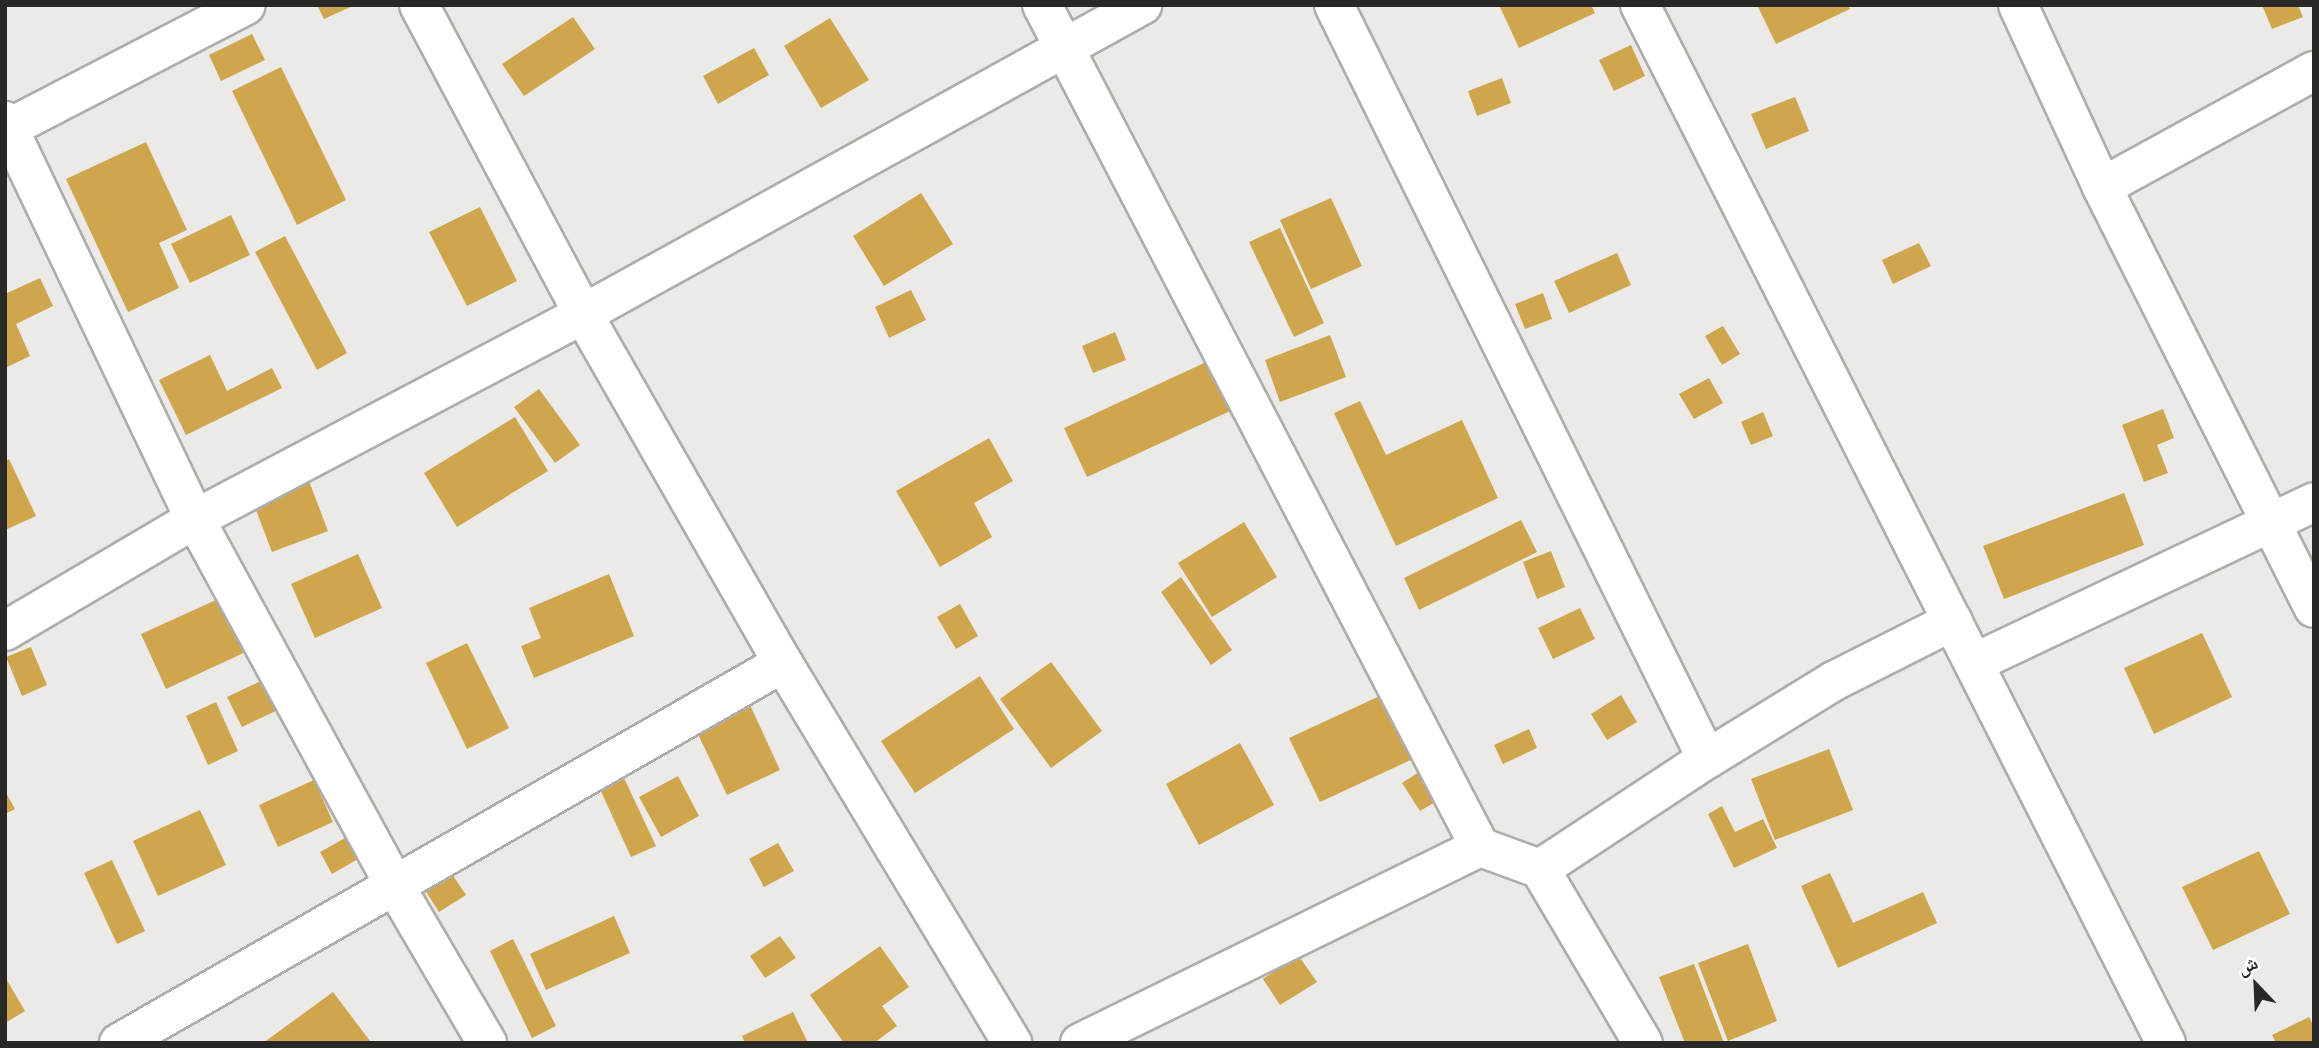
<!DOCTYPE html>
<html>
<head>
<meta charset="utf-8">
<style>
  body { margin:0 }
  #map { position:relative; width:2319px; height:1048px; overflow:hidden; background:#eceae7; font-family:Karla,"Noto Naskh Arabic",sans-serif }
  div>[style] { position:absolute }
  .building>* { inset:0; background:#cfa54d }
  .roads { filter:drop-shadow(2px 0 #afadaa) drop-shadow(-2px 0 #afadaa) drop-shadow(0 2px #afadaa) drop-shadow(0 -2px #afadaa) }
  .minor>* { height:38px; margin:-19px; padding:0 19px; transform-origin:19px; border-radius:19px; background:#fff }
  .secondary>* { height:38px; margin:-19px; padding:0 19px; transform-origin:19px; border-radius:19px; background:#fff }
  span { translate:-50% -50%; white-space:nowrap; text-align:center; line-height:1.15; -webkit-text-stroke:7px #fff; paint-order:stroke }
  .frame { position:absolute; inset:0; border:7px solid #292827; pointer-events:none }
  .north { position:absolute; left:2221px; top:950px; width:70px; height:70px; -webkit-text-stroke:5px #fff; paint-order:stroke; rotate:337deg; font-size:19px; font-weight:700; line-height:28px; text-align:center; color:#292827 }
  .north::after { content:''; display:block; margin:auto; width:24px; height:32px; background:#292827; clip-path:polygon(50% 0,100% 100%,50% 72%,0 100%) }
</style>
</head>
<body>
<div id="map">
  <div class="building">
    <i style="clip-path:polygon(317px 5px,355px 5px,324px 19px)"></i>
    <i style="clip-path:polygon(1499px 5px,1591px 5px,1595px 13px,1519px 48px)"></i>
    <i style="clip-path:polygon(1757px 5px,1848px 5px,1850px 9px,1776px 44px)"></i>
    <i style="clip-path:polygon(2262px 5px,2298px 5px,2303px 17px,2272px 29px)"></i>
    <i style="clip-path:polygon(573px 17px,595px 49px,524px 96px,502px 64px)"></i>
    <i style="clip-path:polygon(830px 18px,869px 80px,821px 108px,784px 46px)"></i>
    <i style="clip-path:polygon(252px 34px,265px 60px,221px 81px,209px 55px)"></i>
    <i style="clip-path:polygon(1631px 45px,1645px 76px,1614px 91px,1599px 60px)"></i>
    <i style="clip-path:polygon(754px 48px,769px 75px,718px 104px,703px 76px)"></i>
    <i style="clip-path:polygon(281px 67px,346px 200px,297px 225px,232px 91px)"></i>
    <i style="clip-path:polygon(1502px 78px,1511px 103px,1477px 116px,1468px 91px)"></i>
    <i style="clip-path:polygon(1795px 97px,1809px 131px,1766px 149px,1751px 114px)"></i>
    <i style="clip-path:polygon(146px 142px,187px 230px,159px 243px,179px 288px,128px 312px,66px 179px)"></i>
    <i style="clip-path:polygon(921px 193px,953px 244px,884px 286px,853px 236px)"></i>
    <i style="clip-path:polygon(1331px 198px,1362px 266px,1311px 289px,1280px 220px)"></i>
    <i style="clip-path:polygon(480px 207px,517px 281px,467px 306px,429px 232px)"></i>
    <i style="clip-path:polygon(231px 215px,250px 255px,190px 283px,171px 244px)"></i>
    <i style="clip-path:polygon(1280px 228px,1324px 323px,1294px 337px,1249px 242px)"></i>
    <i style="clip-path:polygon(285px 236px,347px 353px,317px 370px,255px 252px)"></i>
    <i style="clip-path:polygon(1919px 243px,1931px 266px,1893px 284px,1882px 260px)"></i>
    <i style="clip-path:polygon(1617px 253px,1631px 285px,1569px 313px,1554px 281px)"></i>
    <i style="clip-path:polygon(40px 278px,53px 306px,16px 324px,30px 356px,5px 368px,5px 294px)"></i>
    <i style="clip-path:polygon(911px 290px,926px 320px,889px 338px,875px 307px)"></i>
    <i style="clip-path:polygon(1543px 293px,1552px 319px,1525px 329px,1515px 304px)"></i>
    <i style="clip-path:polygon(1723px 326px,1740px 354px,1722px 365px,1705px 336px)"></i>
    <i style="clip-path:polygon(1115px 332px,1126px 360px,1093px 373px,1082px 346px)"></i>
    <i style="clip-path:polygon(1330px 335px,1346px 377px,1280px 402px,1265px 360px)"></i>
    <i style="clip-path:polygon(210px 355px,227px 391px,272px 368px,282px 388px,186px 435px,159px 380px)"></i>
    <i style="clip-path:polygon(1217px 357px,1241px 406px,1087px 477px,1064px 428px)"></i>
    <i style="clip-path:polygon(1709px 378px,1723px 403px,1694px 419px,1679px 394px)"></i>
    <i style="clip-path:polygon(539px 389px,580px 445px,555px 463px,514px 407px)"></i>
    <i style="clip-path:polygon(1360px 401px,1386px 455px,1462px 420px,1498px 498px,1396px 546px,1334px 413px)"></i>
    <i style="clip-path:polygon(2163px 409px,2174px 438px,2157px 445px,2168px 473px,2144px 482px,2122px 425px)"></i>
    <i style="clip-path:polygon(1763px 412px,1773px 436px,1751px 445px,1741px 422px)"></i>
    <i style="clip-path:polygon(515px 417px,548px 471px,457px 527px,424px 473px)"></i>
    <i style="clip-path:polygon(989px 438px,1013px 481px,974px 503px,992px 537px,940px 567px,896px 491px)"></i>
    <i style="clip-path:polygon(9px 459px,36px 516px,5px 530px,5px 461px)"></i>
    <i style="clip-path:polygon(309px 481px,328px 531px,272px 552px,253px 502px)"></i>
    <i style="clip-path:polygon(2124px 493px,2144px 545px,2004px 599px,1983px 546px)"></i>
    <i style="clip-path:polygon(1521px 520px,1537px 552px,1419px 610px,1404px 578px)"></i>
    <i style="clip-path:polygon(1244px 522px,1277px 577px,1212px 617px,1178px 563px)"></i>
    <i style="clip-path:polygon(1551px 551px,1565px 587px,1537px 599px,1523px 562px)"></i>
    <i style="clip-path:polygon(358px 554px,382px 608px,315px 638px,291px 584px)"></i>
    <i style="clip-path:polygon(609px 574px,634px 636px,534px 678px,521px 646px,541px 638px,529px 608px)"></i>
    <i style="clip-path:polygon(1181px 577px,1232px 650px,1211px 665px,1161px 592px)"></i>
    <i style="clip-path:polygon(227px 595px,252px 649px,166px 689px,141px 634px)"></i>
    <i style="clip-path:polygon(960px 604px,978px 636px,956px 649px,937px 617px)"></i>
    <i style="clip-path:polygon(1580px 608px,1595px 639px,1553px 659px,1538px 628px)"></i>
    <i style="clip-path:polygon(2202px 633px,2232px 697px,2154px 734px,2124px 668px)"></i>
    <i style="clip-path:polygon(467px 643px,509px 728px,467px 749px,426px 663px)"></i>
    <i style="clip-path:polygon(31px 647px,47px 685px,22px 696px,6px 657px)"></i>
    <i style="clip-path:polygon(1051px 662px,1102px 731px,1051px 768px,1000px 699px)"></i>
    <i style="clip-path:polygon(980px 676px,1014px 729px,915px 793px,881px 741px)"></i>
    <i style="clip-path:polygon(267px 678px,282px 708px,242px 727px,227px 697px)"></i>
    <i style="clip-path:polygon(1384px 694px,1415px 758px,1320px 802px,1289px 738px)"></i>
    <i style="clip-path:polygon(1621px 695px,1637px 722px,1607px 740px,1591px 714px)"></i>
    <i style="clip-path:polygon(216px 702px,238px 751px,208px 765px,186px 716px)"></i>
    <i style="clip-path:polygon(750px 705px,780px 770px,727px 795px,696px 730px)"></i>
    <i style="clip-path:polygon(1529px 729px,1537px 748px,1503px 764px,1494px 745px)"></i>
    <i style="clip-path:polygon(1240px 743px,1274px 805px,1199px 845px,1166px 784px)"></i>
    <i style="clip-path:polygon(1829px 749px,1853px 810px,1775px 840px,1751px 779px)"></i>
    <i style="clip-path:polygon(1424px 769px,1442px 798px,1420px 811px,1402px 783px)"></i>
    <i style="clip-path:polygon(623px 776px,656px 846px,631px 857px,599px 787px)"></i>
    <i style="clip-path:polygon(678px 776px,699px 816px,661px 837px,639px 797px)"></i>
    <i style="clip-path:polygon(314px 780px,333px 822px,278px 847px,259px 805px)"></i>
    <i style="clip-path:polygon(5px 791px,15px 809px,5px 814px)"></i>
    <i style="clip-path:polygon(1722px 806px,1735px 832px,1763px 819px,1777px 848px,1734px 868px,1708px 814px)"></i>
    <i style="clip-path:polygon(200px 810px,226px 865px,158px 896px,133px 841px)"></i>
    <i style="clip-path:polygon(345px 838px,358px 859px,332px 874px,320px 852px)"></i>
    <i style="clip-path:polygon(778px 843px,794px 871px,764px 887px,749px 859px)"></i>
    <i style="clip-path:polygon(2259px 851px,2290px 914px,2213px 950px,2182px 887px)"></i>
    <i style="clip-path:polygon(112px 860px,145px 931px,117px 944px,84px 873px)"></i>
    <i style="clip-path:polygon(450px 871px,466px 895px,439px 912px,423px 887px)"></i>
    <i style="clip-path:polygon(1830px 873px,1853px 923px,1923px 892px,1937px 923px,1838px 968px,1801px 886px)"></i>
    <i style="clip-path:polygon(614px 916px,630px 953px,546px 990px,530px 954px)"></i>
    <i style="clip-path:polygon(780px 936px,796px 958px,765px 978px,750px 956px)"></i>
    <i style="clip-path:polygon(513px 939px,556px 1026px,532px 1038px,490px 951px)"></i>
    <i style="clip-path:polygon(1748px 944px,1777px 1021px,1728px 1041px,1698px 963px)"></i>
    <i style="clip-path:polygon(880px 946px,909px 987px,882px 1006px,897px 1026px,874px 1043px,844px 1043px,810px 995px)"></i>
    <i style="clip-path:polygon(1298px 955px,1317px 982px,1280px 1005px,1263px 979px)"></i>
    <i style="clip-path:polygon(1694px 964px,1724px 1043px,1685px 1043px,1659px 977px)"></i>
    <i style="clip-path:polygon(5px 977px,25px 1011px,5px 1023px)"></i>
    <i style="clip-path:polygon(333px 992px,370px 1041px,263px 1043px)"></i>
    <i style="clip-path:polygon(793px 1012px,808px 1043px,745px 1043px,742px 1036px)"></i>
    <i style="clip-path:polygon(2309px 1017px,2314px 1027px,2314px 1043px,2276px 1043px,2272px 1035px)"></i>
  </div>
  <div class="roads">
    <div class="minor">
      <i style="left:1042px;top:5px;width:949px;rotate:62.52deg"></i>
      <i style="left:1334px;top:5px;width:841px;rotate:63.68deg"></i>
      <i style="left:1640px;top:5px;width:1164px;rotate:63.13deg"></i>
      <i style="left:2018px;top:5px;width:200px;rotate:65.2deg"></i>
      <i style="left:2102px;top:187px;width:471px;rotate:63.3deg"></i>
      <i style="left:5px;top:121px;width:441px;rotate:64.5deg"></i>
      <i style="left:195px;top:519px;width:418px;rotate:61.4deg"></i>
      <i style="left:395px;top:886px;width:182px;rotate:59.6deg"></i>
      <i style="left:5px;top:130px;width:271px;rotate:-27.4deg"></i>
      <i style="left:2102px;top:187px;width:242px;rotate:-28.7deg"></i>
      <i style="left:5px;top:631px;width:221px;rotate:-30.5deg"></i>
      <i style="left:195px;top:519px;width:439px;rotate:-27.8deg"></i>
      <i style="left:583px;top:314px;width:639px;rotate:-28.93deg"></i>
      <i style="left:1974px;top:663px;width:376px;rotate:-25.3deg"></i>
      <i style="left:1540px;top:869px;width:202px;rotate:59.4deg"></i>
      <i style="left:119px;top:1043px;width:765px;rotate:-29.78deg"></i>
      <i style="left:1080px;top:1043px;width:445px;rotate:-26.1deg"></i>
      <i style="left:1480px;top:847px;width:64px;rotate:20.1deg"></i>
      <i style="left:1540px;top:869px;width:200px;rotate:-33.4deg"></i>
      <i style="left:1707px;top:759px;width:149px;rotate:-31.6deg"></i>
      <i style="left:1834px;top:681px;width:133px;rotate:-26.8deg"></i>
    </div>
    <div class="secondary">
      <i style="left:419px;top:5px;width:350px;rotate:62deg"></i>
      <i style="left:583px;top:314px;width:402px;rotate:60.2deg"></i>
      <i style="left:783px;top:663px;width:444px;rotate:58.9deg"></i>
    </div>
  </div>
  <div class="frame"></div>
  <div class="north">ش</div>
</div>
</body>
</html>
